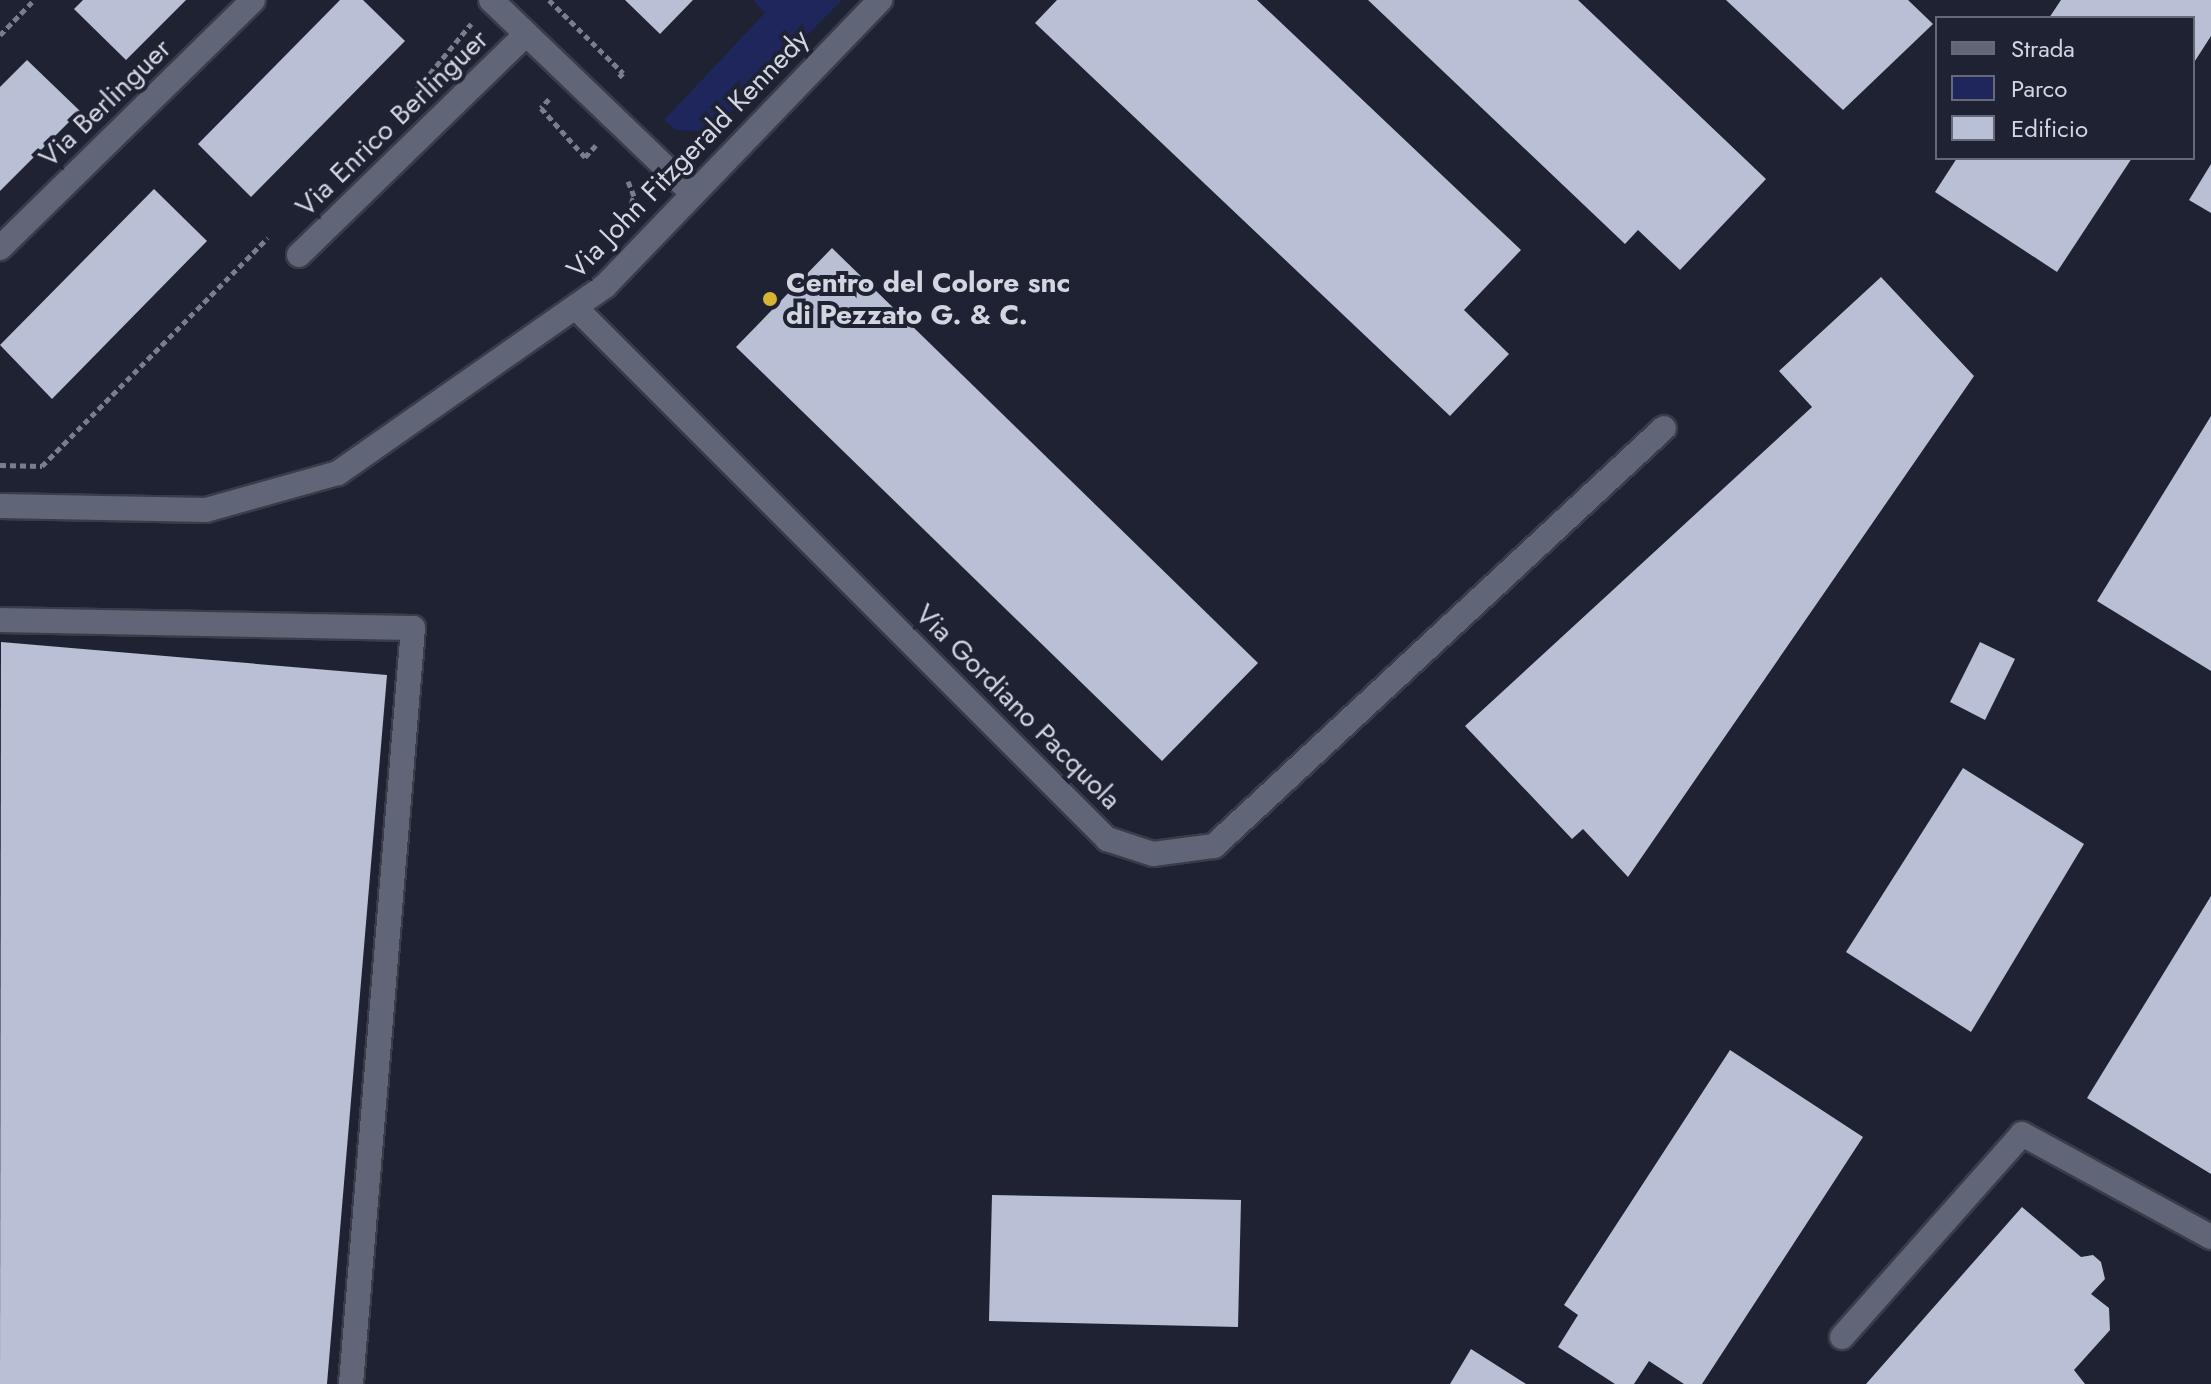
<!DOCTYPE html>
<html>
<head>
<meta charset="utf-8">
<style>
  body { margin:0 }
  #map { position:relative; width:2211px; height:1384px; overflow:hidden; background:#1e2232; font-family:Jost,sans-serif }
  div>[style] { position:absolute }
  .green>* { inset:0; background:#1f265b }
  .building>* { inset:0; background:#b9bfd5 }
  .path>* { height:5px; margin-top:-2.5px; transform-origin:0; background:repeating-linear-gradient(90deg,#7a7d8b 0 6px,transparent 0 10px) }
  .roads { filter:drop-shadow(2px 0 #393c49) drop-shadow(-2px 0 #393c49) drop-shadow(0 2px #393c49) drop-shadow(0 -2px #393c49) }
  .lane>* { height:24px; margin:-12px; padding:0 12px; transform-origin:12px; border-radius:12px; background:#606578 }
  .street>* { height:24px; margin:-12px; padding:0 12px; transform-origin:12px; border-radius:12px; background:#606578 }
  .dots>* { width:22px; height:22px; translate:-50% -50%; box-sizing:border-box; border:4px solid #1e2232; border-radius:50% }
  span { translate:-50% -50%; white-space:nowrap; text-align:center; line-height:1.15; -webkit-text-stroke:8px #1e2232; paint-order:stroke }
  .street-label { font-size:28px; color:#d3d6e1 }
  .poi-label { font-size:28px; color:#d3d6e1; font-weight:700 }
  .left { translate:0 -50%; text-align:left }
  .legend { position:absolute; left:1935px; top:16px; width:260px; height:144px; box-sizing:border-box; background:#1e2232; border:2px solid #666a78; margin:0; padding:10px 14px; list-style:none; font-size:24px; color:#d3d6e1 }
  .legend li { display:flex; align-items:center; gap:16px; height:40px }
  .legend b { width:40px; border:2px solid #666a78 }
</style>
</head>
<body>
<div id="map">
  <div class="green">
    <i style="clip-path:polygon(753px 0,842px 0,727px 116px,702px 131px,676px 130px,664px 120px,765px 13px)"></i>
  </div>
  <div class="building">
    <i style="clip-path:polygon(83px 0,186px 0,126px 60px,74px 9px)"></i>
    <i style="clip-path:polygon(340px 0,363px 0,405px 41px,251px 197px,198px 144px)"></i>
    <i style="clip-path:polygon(625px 0,693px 0,660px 34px)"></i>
    <i style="clip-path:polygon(1057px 0,1257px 0,1521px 250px,1464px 310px,1509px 354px,1450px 416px,1035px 23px)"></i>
    <i style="clip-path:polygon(1368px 0,1578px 0,1766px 179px,1680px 270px,1638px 230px,1625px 244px)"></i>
    <i style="clip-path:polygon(1726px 0,1908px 0,1933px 24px,1843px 110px)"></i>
    <i style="clip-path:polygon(2061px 0,2211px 0,2211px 36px,2193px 64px,2193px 18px,2049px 18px)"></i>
    <i style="clip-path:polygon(27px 60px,80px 111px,0 191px,0 87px)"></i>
    <i style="clip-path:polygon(1957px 158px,2132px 158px,2057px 272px,1935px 192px)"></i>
    <i style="clip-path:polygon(2211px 164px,2211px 213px,2189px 200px)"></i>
    <i style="clip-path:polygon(154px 189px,207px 241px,52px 399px,0 345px)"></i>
    <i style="clip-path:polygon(832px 248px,1258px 663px,1162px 761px,736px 347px)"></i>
    <i style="clip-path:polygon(1881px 277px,1974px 376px,1628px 877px,1583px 829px,1572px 839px,1465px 726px,1812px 407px,1779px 371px)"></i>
    <i style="clip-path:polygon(2211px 416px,2211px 671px,2097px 601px)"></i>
    <i style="clip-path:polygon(1px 642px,387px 675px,327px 1384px,0 1384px)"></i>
    <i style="clip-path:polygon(1980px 642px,2015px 659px,1985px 720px,1950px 702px)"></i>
    <i style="clip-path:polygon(1963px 768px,2084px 844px,1971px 1032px,1846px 952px)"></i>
    <i style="clip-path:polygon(2211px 896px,2211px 1174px,2087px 1098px)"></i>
    <i style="clip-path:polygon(1730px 1050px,1863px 1137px,1702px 1384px,1684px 1384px,1649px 1361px,1634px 1384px,1615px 1384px,1558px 1347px,1578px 1315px,1564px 1305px)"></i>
    <i style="clip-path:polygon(992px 1195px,1241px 1200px,1238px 1327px,989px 1321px)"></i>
    <i style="clip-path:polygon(2022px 1207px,2081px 1257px,2093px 1255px,2101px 1262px,2105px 1279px,2091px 1294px,2109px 1308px,2110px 1330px,2074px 1370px,2085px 1384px,1866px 1384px)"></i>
    <i style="clip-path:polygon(1471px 1349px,1526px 1384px,1450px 1384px)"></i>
  </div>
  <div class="path">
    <i style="left:549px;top:0;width:104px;rotate:44.6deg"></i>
    <i style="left:623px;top:73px;width:8px;rotate:135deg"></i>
    <i style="left:0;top:35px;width:49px;rotate:-45.8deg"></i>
    <i style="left:417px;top:89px;width:85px;rotate:-50.3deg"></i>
    <i style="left:549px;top:99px;width:12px;rotate:132deg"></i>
    <i style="left:541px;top:108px;width:66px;rotate:48.1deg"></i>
    <i style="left:585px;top:157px;width:16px;rotate:-47deg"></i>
    <i style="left:628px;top:213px;width:18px;rotate:-71deg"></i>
    <i style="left:634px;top:196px;width:16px;rotate:-112deg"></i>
    <i style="left:0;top:465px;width:42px;rotate:1.4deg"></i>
    <i style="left:42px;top:466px;width:321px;rotate:-45.3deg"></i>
  </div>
  <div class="roads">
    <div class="lane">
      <i style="left:0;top:248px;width:354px;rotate:-44.4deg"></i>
      <i style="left:0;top:620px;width:413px;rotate:1.1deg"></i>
      <i style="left:413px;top:628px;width:759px;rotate:94.69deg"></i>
    </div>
    <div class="street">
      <i style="left:491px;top:0;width:280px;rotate:43.8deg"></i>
      <i style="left:299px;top:255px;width:317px;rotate:-44.2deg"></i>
      <i style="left:577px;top:309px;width:750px;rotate:45deg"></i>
      <i style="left:1107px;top:839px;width:48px;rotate:18.1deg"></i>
      <i style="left:1153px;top:854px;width:62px;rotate:-7.5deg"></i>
      <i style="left:1214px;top:846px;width:614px;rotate:-42.89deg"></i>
      <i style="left:0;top:506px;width:206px;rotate:1.1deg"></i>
      <i style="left:206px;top:510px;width:137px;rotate:-15.7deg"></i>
      <i style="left:338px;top:473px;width:326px;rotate:-35deg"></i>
      <i style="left:605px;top:286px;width:397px;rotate:-46.1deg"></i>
      <i style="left:1842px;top:1337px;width:271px;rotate:-48.4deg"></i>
      <i style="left:2022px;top:1134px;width:215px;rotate:28.6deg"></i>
    </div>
  </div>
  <div class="dots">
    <i style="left:770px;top:299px;background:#d6b534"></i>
  </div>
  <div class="street-label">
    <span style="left:105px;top:103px;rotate:-44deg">Via Berlinguer</span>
    <span style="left:392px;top:123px;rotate:-44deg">Via Enrico Berlinguer</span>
    <span style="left:688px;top:154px;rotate:-46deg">Via John Fitzgerald Kennedy</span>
    <span style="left:1018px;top:707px;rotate:45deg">Via Gordiano Pacquola</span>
  </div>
  <div class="poi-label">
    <span class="left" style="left:786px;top:299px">Centro del Colore snc<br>di Pezzato G. &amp; C.</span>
  </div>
  <ul class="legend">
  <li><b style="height:10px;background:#606578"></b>Strada</li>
  <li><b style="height:22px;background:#1f265b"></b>Parco</li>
  <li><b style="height:22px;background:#b9bfd5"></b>Edificio</li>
  </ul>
</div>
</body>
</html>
